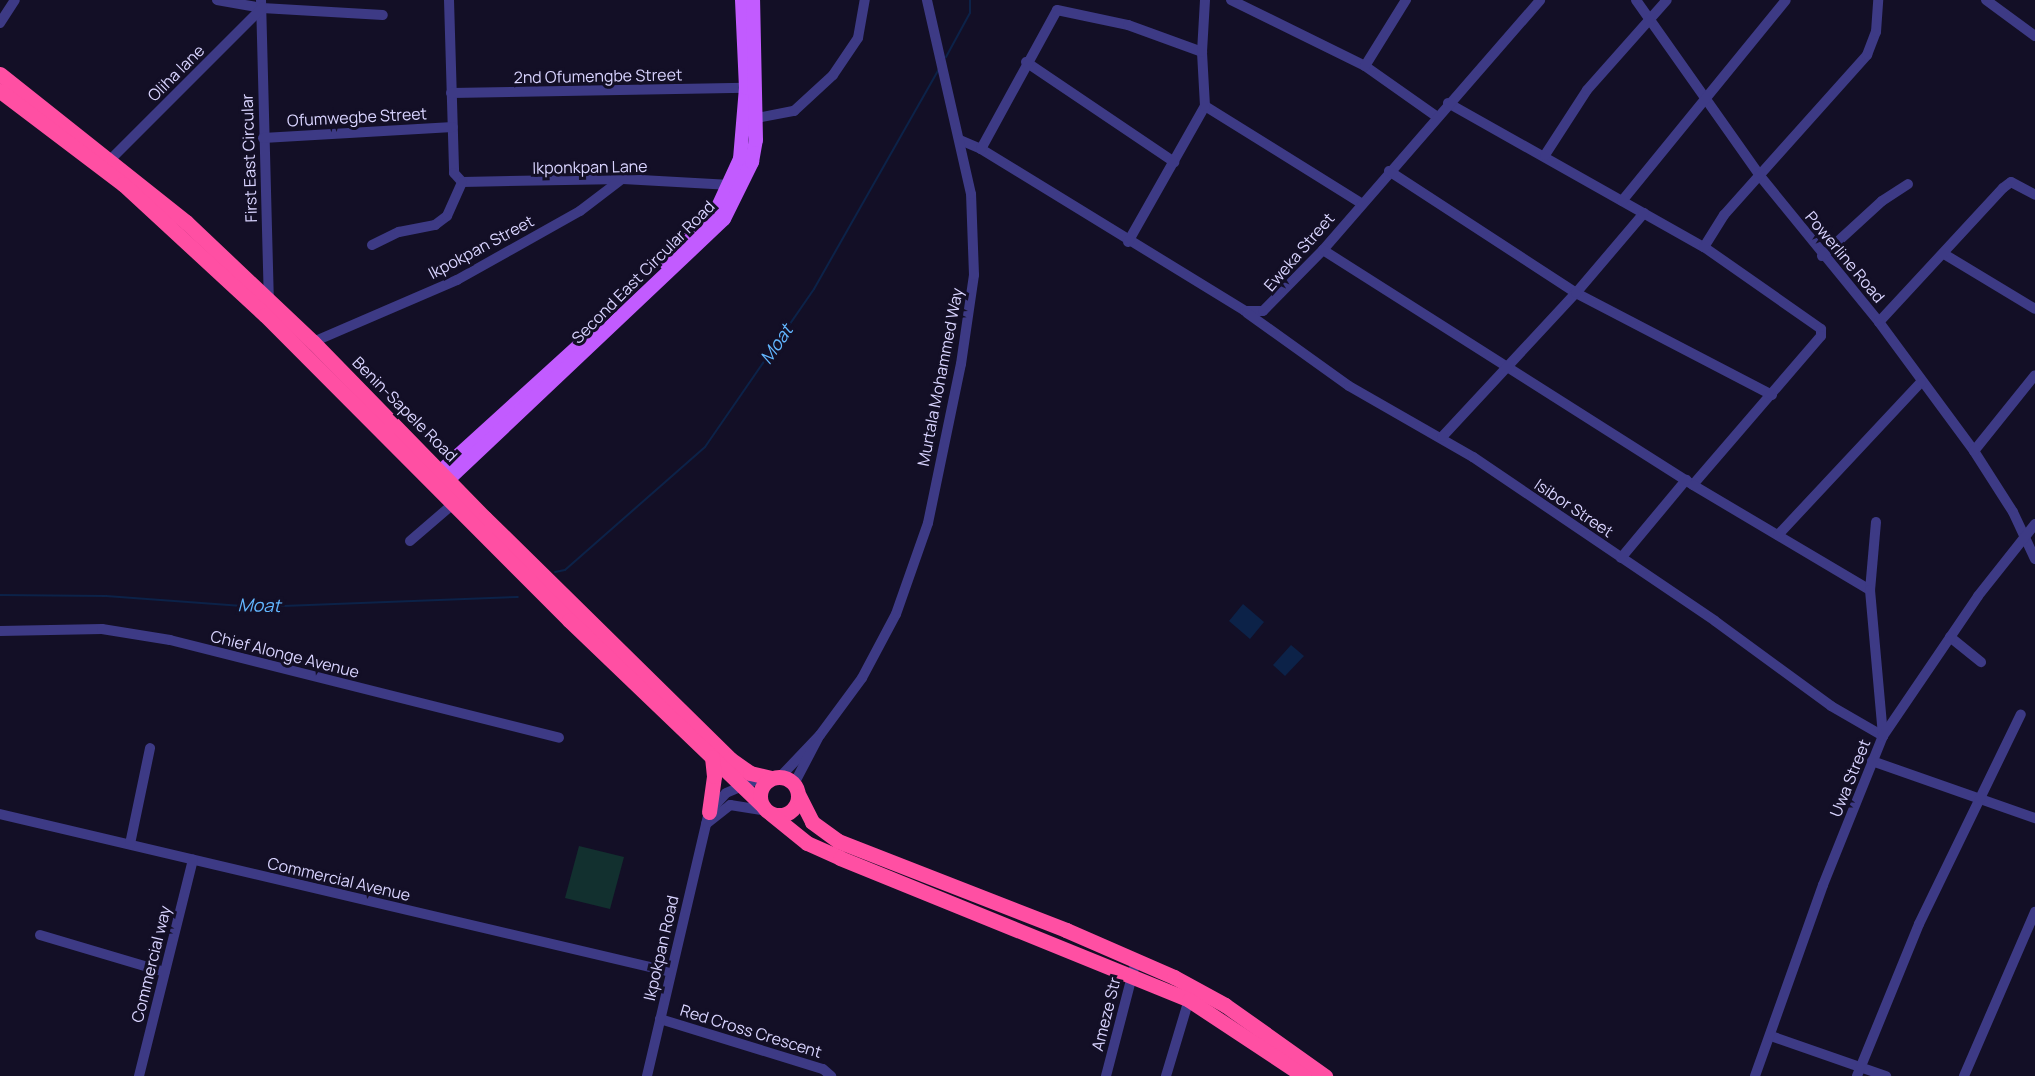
<!DOCTYPE html>
<html>
<head>
<meta charset="utf-8">
<style>
  body { margin:0 }
  #map { position:relative; width:2035px; height:1076px; overflow:hidden; background:#130f26; font-family:Manrope,sans-serif }
  div>[style] { position:absolute }
  .green>* { inset:0; background:#12302f }
  .water>* { inset:0; background:#0c2248 }
  .stream>* { height:2px; margin:-1px; padding:0 1px; transform-origin:1px; border-radius:1px; background:#0c2248 }
  .minor>* { height:10px; margin:-5px; padding:0 5px; transform-origin:5px; border-radius:5px; background:#3d3a85 }
  .major>* { height:14px; margin:-7px; padding:0 7px; transform-origin:7px; border-radius:7px; background:#c25bff }
  .highway>* { height:15px; margin:-7.5px; padding:0 7.5px; transform-origin:7.5px; border-radius:7.5px; background:#ff4fa3 }
  .highway>.ring { margin:-7.5px; padding:0; box-sizing:content-box; background:none; border:15px solid #ff4fa3; border-radius:50% }
  span { translate:-50% -50%; white-space:nowrap; text-align:center; line-height:1.15; -webkit-text-stroke:6px #130f26; paint-order:stroke }
  .street-label { font-size:16px; color:#d9d4ff }
  .water-label { font-size:18px; color:#62b6ff; font-style:italic }
</style>
</head>
<body>
<div id="map">
  <div class="green">
    <i style="clip-path:polygon(579px 846px,624px 857px,610px 909px,565px 898px)"></i>
  </div>
  <div class="water">
    <i style="clip-path:polygon(1243px 604px,1264px 622px,1250px 639px,1229px 621px)"></i>
    <i style="clip-path:polygon(1291px 645px,1304px 656px,1285px 676px,1273px 665px)"></i>
  </div>
  <div class="stream">
    <i style="left:946px;top:57px;width:50px;rotate:-61.4deg"></i>
    <i style="left:970px;top:13px;width:13px;rotate:-90deg"></i>
    <i style="left:555px;top:572px;width:10px;rotate:-11deg"></i>
    <i style="left:565px;top:570px;width:186px;rotate:-41.3deg"></i>
    <i style="left:705px;top:447px;width:192px;rotate:-55.4deg"></i>
    <i style="left:814px;top:289px;width:253px;rotate:-60.4deg"></i>
    <i style="left:0;top:595px;width:106px;rotate:0.5deg"></i>
    <i style="left:106px;top:596px;width:151px;rotate:4.2deg"></i>
    <i style="left:257px;top:607px;width:261px;rotate:-2.2deg"></i>
  </div>
  <div class="minor">
    <i style="left:217px;top:0;width:46px;rotate:10.1deg"></i>
    <i style="left:262px;top:8px;width:121px;rotate:3.3deg"></i>
    <i style="left:261px;top:0;width:303px;rotate:88.5deg"></i>
    <i style="left:449px;top:0;width:173px;rotate:88.3deg"></i>
    <i style="left:454px;top:173px;width:12px;rotate:48deg"></i>
    <i style="left:462px;top:182px;width:161px;rotate:-1.1deg"></i>
    <i style="left:623px;top:179px;width:108px;rotate:3.2deg"></i>
    <i style="left:1231px;top:0;width:149px;rotate:26.2deg"></i>
    <i style="left:1365px;top:66px;width:87px;rotate:35.2deg"></i>
    <i style="left:1636px;top:0;width:215px;rotate:54.8deg"></i>
    <i style="left:1760px;top:176px;width:188px;rotate:50.8deg"></i>
    <i style="left:1879px;top:322px;width:160px;rotate:53.6deg"></i>
    <i style="left:1974px;top:451px;width:72px;rotate:57.4deg"></i>
    <i style="left:2013px;top:512px;width:52px;rotate:64.9deg"></i>
    <i style="left:1986px;top:0;width:61px;rotate:36.3deg"></i>
    <i style="left:0;top:23px;width:27px;rotate:-57deg"></i>
    <i style="left:1026px;top:62px;width:179px;rotate:34deg"></i>
    <i style="left:1365px;top:66px;width:78px;rotate:-58.2deg"></i>
    <i style="left:451px;top:93px;width:295px;rotate:-1deg"></i>
    <i style="left:1448px;top:103px;width:294px;rotate:29.4deg"></i>
    <i style="left:1704px;top:247px;width:143px;rotate:35deg"></i>
    <i style="left:1821px;top:329px;width:7px;rotate:90deg"></i>
    <i style="left:1821px;top:336px;width:196px;rotate:130.7deg"></i>
    <i style="left:1205px;top:106px;width:184px;rotate:31.9deg"></i>
    <i style="left:757px;top:118px;width:38px;rotate:-11deg"></i>
    <i style="left:794px;top:111px;width:53px;rotate:-42.7deg"></i>
    <i style="left:833px;top:75px;width:45px;rotate:-56deg"></i>
    <i style="left:858px;top:38px;width:39px;rotate:-80deg"></i>
    <i style="left:263px;top:138px;width:190px;rotate:-3.3deg"></i>
    <i style="left:960px;top:140px;width:23px;rotate:23deg"></i>
    <i style="left:981px;top:149px;width:310px;rotate:31.5deg"></i>
    <i style="left:1245px;top:311px;width:18px"></i>
    <i style="left:1263px;top:311px;width:86px;rotate:-45.5deg"></i>
    <i style="left:1323px;top:250px;width:331px;rotate:-49deg"></i>
    <i style="left:981px;top:149px;width:158px;rotate:-61.3deg"></i>
    <i style="left:1057px;top:10px;width:73px;rotate:11.9deg"></i>
    <i style="left:1128px;top:25px;width:79px;rotate:20deg"></i>
    <i style="left:1545px;top:155px;width:77px;rotate:-57.1deg"></i>
    <i style="left:1587px;top:90px;width:120px;rotate:-48.4deg"></i>
    <i style="left:111px;top:159px;width:214px;rotate:-45deg"></i>
    <i style="left:1389px;top:171px;width:223px;rotate:33.1deg"></i>
    <i style="left:1576px;top:293px;width:221px;rotate:27.5deg"></i>
    <i style="left:1622px;top:201px;width:259px;rotate:-50.8deg"></i>
    <i style="left:1128px;top:242px;width:156px;rotate:-60.5deg"></i>
    <i style="left:1205px;top:106px;width:54px;rotate:-93.2deg"></i>
    <i style="left:1202px;top:52px;width:52px;rotate:-86.7deg"></i>
    <i style="left:372px;top:245px;width:30px;rotate:-26deg"></i>
    <i style="left:399px;top:232px;width:37px;rotate:-11deg"></i>
    <i style="left:435px;top:225px;width:15px;rotate:-37deg"></i>
    <i style="left:447px;top:216px;width:37px;rotate:-66deg"></i>
    <i style="left:1704px;top:247px;width:38px;rotate:-58deg"></i>
    <i style="left:1724px;top:215px;width:215px;rotate:-48.2deg"></i>
    <i style="left:1867px;top:55px;width:25px;rotate:-69deg"></i>
    <i style="left:1876px;top:32px;width:32px;rotate:-86deg"></i>
    <i style="left:1323px;top:250px;width:438px;rotate:32.4deg"></i>
    <i style="left:1693px;top:485px;width:206px;rotate:30.7deg"></i>
    <i style="left:1944px;top:254px;width:106px;rotate:31.1deg"></i>
    <i style="left:1822px;top:256px;width:81px;rotate:-42.5deg"></i>
    <i style="left:1882px;top:201px;width:31px;rotate:-33deg"></i>
    <i style="left:1247px;top:313px;width:125px;rotate:35.6deg"></i>
    <i style="left:1349px;top:386px;width:143px;rotate:29.8deg"></i>
    <i style="left:1473px;top:457px;width:292px;rotate:34.1deg"></i>
    <i style="left:1715px;top:621px;width:144px;rotate:36.2deg"></i>
    <i style="left:1831px;top:706px;width:60px;rotate:30deg"></i>
    <i style="left:1879px;top:322px;width:183px;rotate:-47.2deg"></i>
    <i style="left:2003px;top:188px;width:10px;rotate:-37deg"></i>
    <i style="left:2011px;top:182px;width:27px;rotate:28deg"></i>
    <i style="left:313px;top:342px;width:157px;rotate:-23.3deg"></i>
    <i style="left:457px;top:280px;width:141px;rotate:-29.3deg"></i>
    <i style="left:580px;top:211px;width:53px;rotate:-37.3deg"></i>
    <i style="left:1442px;top:437px;width:197px;rotate:-47.1deg"></i>
    <i style="left:1576px;top:293px;width:105px;rotate:-49.6deg"></i>
    <i style="left:1974px;top:451px;width:97px;rotate:-51.2deg"></i>
    <i style="left:1876px;top:522px;width:68px;rotate:95deg"></i>
    <i style="left:1870px;top:590px;width:147px;rotate:84.9deg"></i>
    <i style="left:1778px;top:535px;width:209px;rotate:-46.9deg"></i>
    <i style="left:410px;top:541px;width:57px;rotate:-40.7deg"></i>
    <i style="left:1621px;top:558px;width:102px;rotate:-50.2deg"></i>
    <i style="left:0;top:631px;width:102px;rotate:-1.1deg"></i>
    <i style="left:102px;top:629px;width:69px;rotate:9.2deg"></i>
    <i style="left:170px;top:640px;width:401px;rotate:14.1deg"></i>
    <i style="left:1950px;top:637px;width:40px;rotate:39deg"></i>
    <i style="left:1872px;top:761px;width:173px;rotate:19.3deg"></i>
    <i style="left:780px;top:777px;width:58px;rotate:-46.4deg"></i>
    <i style="left:820px;top:735px;width:71px;rotate:-53.6deg"></i>
    <i style="left:862px;top:678px;width:72px;rotate:-62deg"></i>
    <i style="left:896px;top:614px;width:96px;rotate:-70.6deg"></i>
    <i style="left:928px;top:523px;width:162px;rotate:-78.3deg"></i>
    <i style="left:961px;top:364px;width:90px;rotate:-81.7deg"></i>
    <i style="left:974px;top:275px;width:81px;rotate:-92.1deg"></i>
    <i style="left:971px;top:194px;width:199px;rotate:-102.8deg"></i>
    <i style="left:794px;top:784px;width:52px;rotate:-62.4deg"></i>
    <i style="left:0;top:814px;width:689px;rotate:13.25deg"></i>
    <i style="left:706px;top:824px;width:31px;rotate:-38deg"></i>
    <i style="left:730px;top:805px;width:36px;rotate:9deg"></i>
    <i style="left:130px;top:844px;width:98px;rotate:-78.2deg"></i>
    <i style="left:40px;top:935px;width:130px;rotate:16.5deg"></i>
    <i style="left:660px;top:1019px;width:170px;rotate:17.1deg"></i>
    <i style="left:823px;top:1069px;width:11px;rotate:41deg"></i>
    <i style="left:1771px;top:1036px;width:122px;rotate:19.2deg"></i>
    <i style="left:139px;top:1076px;width:223px;rotate:-76deg"></i>
    <i style="left:647px;top:1076px;width:271px;rotate:-76.8deg"></i>
    <i style="left:709px;top:812px;width:25px;rotate:-48deg"></i>
    <i style="left:726px;top:793px;width:38px;rotate:-23deg"></i>
    <i style="left:1106px;top:1076px;width:119px;rotate:-75.4deg"></i>
    <i style="left:1166px;top:1076px;width:84px;rotate:-73.3deg"></i>
    <i style="left:1755px;top:1076px;width:203px;rotate:-70.4deg"></i>
    <i style="left:1823px;top:885px;width:161px;rotate:-68.1deg"></i>
    <i style="left:1883px;top:736px;width:169px;rotate:-55.8deg"></i>
    <i style="left:1978px;top:596px;width:92px;rotate:-51.6deg"></i>
    <i style="left:1857px;top:1076px;width:164px;rotate:-67.8deg"></i>
    <i style="left:1919px;top:924px;width:233px;rotate:-64.1deg"></i>
    <i style="left:1964px;top:1076px;width:179px;rotate:-66.6deg"></i>
  </div>
  <div class="major">
    <i style="left:666px;top:263px;width:74px;rotate:-46.6deg"></i>
    <i style="left:717px;top:209px;width:55px;rotate:-65.3deg"></i>
    <i style="left:740px;top:159px;width:71px;rotate:-85.2deg"></i>
    <i style="left:746px;top:88px;width:88px;rotate:-92.6deg"></i>
    <i style="left:441px;top:471px;width:207px;rotate:-42.3deg"></i>
    <i style="left:449px;top:479px;width:378px;rotate:-43.4deg"></i>
    <i style="left:724px;top:219px;width:64px;rotate:-63.8deg"></i>
    <i style="left:752px;top:162px;width:22px;rotate:-80deg"></i>
    <i style="left:756px;top:140px;width:140px;rotate:-91.2deg"></i>
  </div>
  <div class="highway">
    <i style="left:0;top:74px;width:238px;rotate:38.5deg"></i>
    <i style="left:186px;top:222px;width:175px;rotate:43.4deg"></i>
    <i style="left:313px;top:342px;width:246px;rotate:45.7deg"></i>
    <i style="left:485px;top:518px;width:344px;rotate:44.5deg"></i>
    <i style="left:730px;top:759px;width:24px;rotate:35deg"></i>
    <i style="left:750px;top:773px;width:22px;rotate:13deg"></i>
    <i style="left:0;top:91px;width:154px;rotate:37.1deg"></i>
    <i style="left:123px;top:184px;width:193px;rotate:42.7deg"></i>
    <i style="left:265px;top:315px;width:431px;rotate:45.1deg"></i>
    <i style="left:569px;top:620px;width:266px;rotate:43.8deg"></i>
    <i class="ring" style="left:760px;top:777px;width:23px;height:23px"></i>
    <i style="left:799px;top:796px;width:29px;rotate:63deg"></i>
    <i style="left:812px;top:822px;width:32px;rotate:36deg"></i>
    <i style="left:838px;top:841px;width:245px;rotate:21.3deg"></i>
    <i style="left:1066px;top:930px;width:118px;rotate:23.5deg"></i>
    <i style="left:1174px;top:977px;width:58px;rotate:28.8deg"></i>
    <i style="left:1225px;top:1005px;width:123px;rotate:35.4deg"></i>
    <i style="left:709px;top:812px;width:36px;rotate:-82deg"></i>
    <i style="left:714px;top:776px;width:19px;rotate:-96deg"></i>
    <i style="left:771px;top:814px;width:46px;rotate:38.9deg"></i>
    <i style="left:807px;top:843px;width:36px;rotate:24deg"></i>
    <i style="left:840px;top:858px;width:377px;rotate:22.1deg"></i>
    <i style="left:1189px;top:1000px;width:138px;rotate:33.5deg"></i>
  </div>
  <div class="street-label">
    <span style="left:176px;top:73px;rotate:-45deg">Oliha lane</span>
    <span style="left:598px;top:76px;rotate:-1deg">2nd Ofumengbe Street</span>
    <span style="left:357px;top:117px;rotate:-3deg">Ofumwegbe Street</span>
    <span style="left:249px;top:158px;rotate:-92deg">First East Circular</span>
    <span style="left:590px;top:167px;rotate:-1deg">Ikponkpan Lane</span>
    <span style="left:481px;top:247px;rotate:-28deg">Ikpokpan Street</span>
    <span style="left:1299px;top:252px;rotate:-49deg">Eweka Street</span>
    <span style="left:1845px;top:257px;rotate:50deg">Powerline Road</span>
    <span style="left:643px;top:272px;rotate:-45deg">Second East Circular Road</span>
    <span style="left:940px;top:377px;rotate:-79deg">Murtala Mohammed Way</span>
    <span style="left:405px;top:409px;rotate:45deg">Benin-Sapele Road</span>
    <span style="left:1574px;top:508px;rotate:34deg">Isibor Street</span>
    <span style="left:285px;top:654px;rotate:14deg">Chief Alonge Avenue</span>
    <span style="left:1850px;top:778px;rotate:-68deg">Uwa Street</span>
    <span style="left:339px;top:879px;rotate:13deg">Commercial Avenue</span>
    <span style="left:661px;top:948px;rotate:-77deg">Ikpokpan Road</span>
    <span style="left:151px;top:964px;rotate:-76deg">Commercial way</span>
    <span style="left:1106px;top:1014px;rotate:-76deg">Ameze Str</span>
    <span style="left:751px;top:1031px;rotate:17deg">Red Cross Crescent</span>
  </div>
  <div class="water-label">
    <span style="left:776px;top:344px;rotate:-56deg">Moat</span>
    <span style="left:259px;top:605px;rotate:1deg">Moat</span>
  </div>
</div>
</body>
</html>
